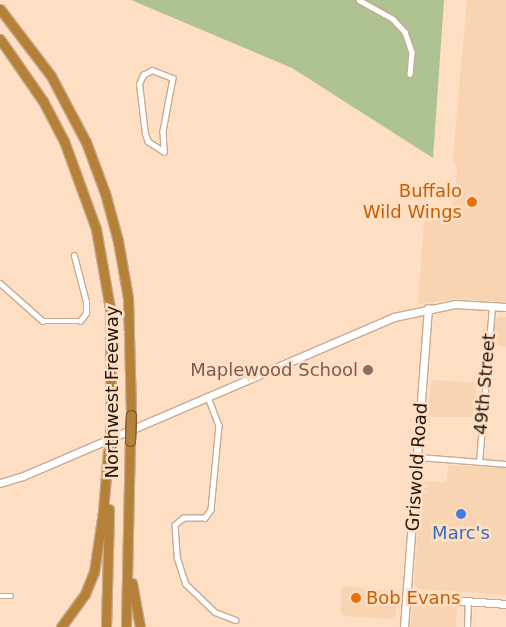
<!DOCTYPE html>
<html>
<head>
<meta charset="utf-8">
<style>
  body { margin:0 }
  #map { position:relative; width:506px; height:627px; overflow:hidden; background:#fedfc4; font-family:"DejaVu Sans",sans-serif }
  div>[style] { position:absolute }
  .built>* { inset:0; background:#f8d4b3 }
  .green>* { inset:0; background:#aec292 }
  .roads { filter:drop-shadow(1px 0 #c8aa91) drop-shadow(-1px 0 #c8aa91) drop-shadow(0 1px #c8aa91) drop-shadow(0 -1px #c8aa91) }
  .street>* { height:4.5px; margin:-2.25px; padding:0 2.25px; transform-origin:2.25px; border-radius:2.25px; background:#fff }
  .secondary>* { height:7px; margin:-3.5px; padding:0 3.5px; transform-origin:3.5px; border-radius:3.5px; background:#fff }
  .highway>* { height:9px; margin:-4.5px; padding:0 4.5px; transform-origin:4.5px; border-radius:4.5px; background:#b58139 }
  .bridges { filter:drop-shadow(1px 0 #815c29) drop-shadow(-1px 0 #815c29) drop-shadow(0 1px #815c29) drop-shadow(0 -1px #815c29) }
  .highway-bridge>* { height:9px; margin:-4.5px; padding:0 4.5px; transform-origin:4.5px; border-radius:4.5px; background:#b58139 }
  .dots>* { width:14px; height:14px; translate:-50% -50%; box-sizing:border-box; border:2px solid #fedfc4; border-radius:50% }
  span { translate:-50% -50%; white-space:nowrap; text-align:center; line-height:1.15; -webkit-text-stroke:5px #fedfc4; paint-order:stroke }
  .food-label { font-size:18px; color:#c56008 }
  .right { translate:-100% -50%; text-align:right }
  .left { translate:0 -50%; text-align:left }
  .education-label { font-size:18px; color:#785e54 }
  .street-label { font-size:18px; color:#21160c }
  .shop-label { font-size:18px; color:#366cbe }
</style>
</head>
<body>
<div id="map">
  <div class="built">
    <i style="clip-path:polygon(467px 0,506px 0,506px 302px,457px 299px,418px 304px,424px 219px,451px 205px,455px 197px,457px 171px,453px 157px)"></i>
    <i style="clip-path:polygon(499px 316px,506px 317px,506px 347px,494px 344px,495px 321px)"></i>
    <i style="clip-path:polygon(435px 380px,476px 383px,475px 417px,432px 417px,428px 412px,431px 383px)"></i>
    <i style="clip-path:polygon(449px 465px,506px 468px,506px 595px,420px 589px,414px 585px,421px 482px,446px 482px)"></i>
    <i style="clip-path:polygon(342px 586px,394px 591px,397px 594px,395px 619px,344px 616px,340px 611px)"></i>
    <i style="clip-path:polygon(414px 602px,457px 607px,456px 627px,410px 627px)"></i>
  </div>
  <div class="green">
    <i style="clip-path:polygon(131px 0,444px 0,433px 158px,292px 68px)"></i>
  </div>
  <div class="roads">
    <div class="street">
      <i style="left:359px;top:0;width:39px;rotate:29deg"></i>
      <i style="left:393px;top:19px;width:18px;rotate:47deg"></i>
      <i style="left:405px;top:32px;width:21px;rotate:71deg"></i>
      <i style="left:412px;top:52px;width:22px;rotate:95deg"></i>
      <i style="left:152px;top:70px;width:22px;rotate:21deg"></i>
      <i style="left:173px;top:78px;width:54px;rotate:100.7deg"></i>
      <i style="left:163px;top:131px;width:21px;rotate:87deg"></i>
      <i style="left:164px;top:152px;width:19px;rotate:-148deg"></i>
      <i style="left:148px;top:142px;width:9px;rotate:-111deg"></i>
      <i style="left:145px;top:134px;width:50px;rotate:-96.8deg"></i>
      <i style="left:139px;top:84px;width:10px;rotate:-66deg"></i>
      <i style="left:143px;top:75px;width:10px;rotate:-29deg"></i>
      <i style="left:0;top:283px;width:57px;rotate:41.5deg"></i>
      <i style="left:43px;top:321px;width:37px"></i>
      <i style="left:80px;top:321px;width:10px;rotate:-53deg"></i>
      <i style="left:86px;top:313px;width:11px;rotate:-90deg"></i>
      <i style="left:86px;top:302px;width:48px;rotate:-104.6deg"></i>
      <i style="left:208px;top:397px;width:30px;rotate:69deg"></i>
      <i style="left:219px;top:425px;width:85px;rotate:95.4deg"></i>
      <i style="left:211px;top:510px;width:10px;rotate:127deg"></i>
      <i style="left:205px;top:518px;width:21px;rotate:180deg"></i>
      <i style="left:184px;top:518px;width:11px;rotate:142deg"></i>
      <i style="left:175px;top:525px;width:32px;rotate:86deg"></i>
      <i style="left:177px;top:557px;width:28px;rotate:72deg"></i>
      <i style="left:186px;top:584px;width:40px;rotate:44deg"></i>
      <i style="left:215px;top:612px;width:22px;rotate:21deg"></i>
      <i style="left:418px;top:457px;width:88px;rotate:4.5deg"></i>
      <i style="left:479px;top:462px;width:157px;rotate:-85.2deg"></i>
      <i style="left:0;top:596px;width:11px"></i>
      <i style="left:467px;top:627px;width:26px;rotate:-88deg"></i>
    </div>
    <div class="secondary">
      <i style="left:0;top:483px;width:24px;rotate:-17deg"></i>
      <i style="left:23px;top:476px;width:404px;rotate:-23.2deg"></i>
      <i style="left:394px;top:317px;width:62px;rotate:-12deg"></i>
      <i style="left:455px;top:304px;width:51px;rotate:3.4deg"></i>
      <i style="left:407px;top:597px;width:99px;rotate:4deg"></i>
      <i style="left:404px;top:627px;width:320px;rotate:-85.7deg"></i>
    </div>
    <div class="highway">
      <i style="left:0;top:9px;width:84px;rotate:52.7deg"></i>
      <i style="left:51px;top:76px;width:75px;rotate:62.1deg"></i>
      <i style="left:86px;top:142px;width:54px;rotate:69.6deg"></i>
      <i style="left:105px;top:193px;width:50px;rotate:74.8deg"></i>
      <i style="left:118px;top:241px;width:58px;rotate:80deg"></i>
      <i style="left:128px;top:298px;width:117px;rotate:88.5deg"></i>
      <i style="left:0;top:39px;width:75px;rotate:55.3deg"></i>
      <i style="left:43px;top:101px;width:45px;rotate:62.3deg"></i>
      <i style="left:64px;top:141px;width:94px;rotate:70deg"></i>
      <i style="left:96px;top:229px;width:80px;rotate:80deg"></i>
      <i style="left:110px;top:308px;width:114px;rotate:89.5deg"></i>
      <i style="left:132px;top:583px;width:45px;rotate:79.7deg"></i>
      <i style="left:61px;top:627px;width:41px;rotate:-54deg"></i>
      <i style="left:85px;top:594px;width:24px;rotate:-68deg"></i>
      <i style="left:94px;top:572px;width:61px;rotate:-81.5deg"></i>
      <i style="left:103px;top:512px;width:61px;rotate:-85.3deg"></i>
      <i style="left:106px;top:627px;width:118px;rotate:-88.5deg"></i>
      <i style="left:126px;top:627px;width:186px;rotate:-88.8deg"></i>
    </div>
  </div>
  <div class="bridges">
    <div class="highway-bridge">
      <i style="left:130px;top:441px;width:26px;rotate:-88deg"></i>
      <i style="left:110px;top:451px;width:29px;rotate:-88deg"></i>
    </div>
  </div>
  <div class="dots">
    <i style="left:472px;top:202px;background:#e8710a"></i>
    <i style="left:368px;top:370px;background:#8d6e63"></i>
    <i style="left:461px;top:514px;background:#3f7fe0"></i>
    <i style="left:356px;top:598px;background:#e8710a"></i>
  </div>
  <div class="food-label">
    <span class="right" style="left:462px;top:202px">Buffalo<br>Wild Wings</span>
    <span class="left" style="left:366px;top:598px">Bob Evans</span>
  </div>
  <div class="education-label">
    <span class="right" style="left:358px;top:370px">Maplewood School</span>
  </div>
  <div class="street-label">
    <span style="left:485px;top:384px;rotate:-85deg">49th Street</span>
    <span style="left:112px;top:392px;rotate:-90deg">Northwest Freeway</span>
    <span style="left:417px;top:467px;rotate:-86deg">Griswold Road</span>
  </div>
  <div class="shop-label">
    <span style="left:461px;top:533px">Marc's</span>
  </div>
</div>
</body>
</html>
